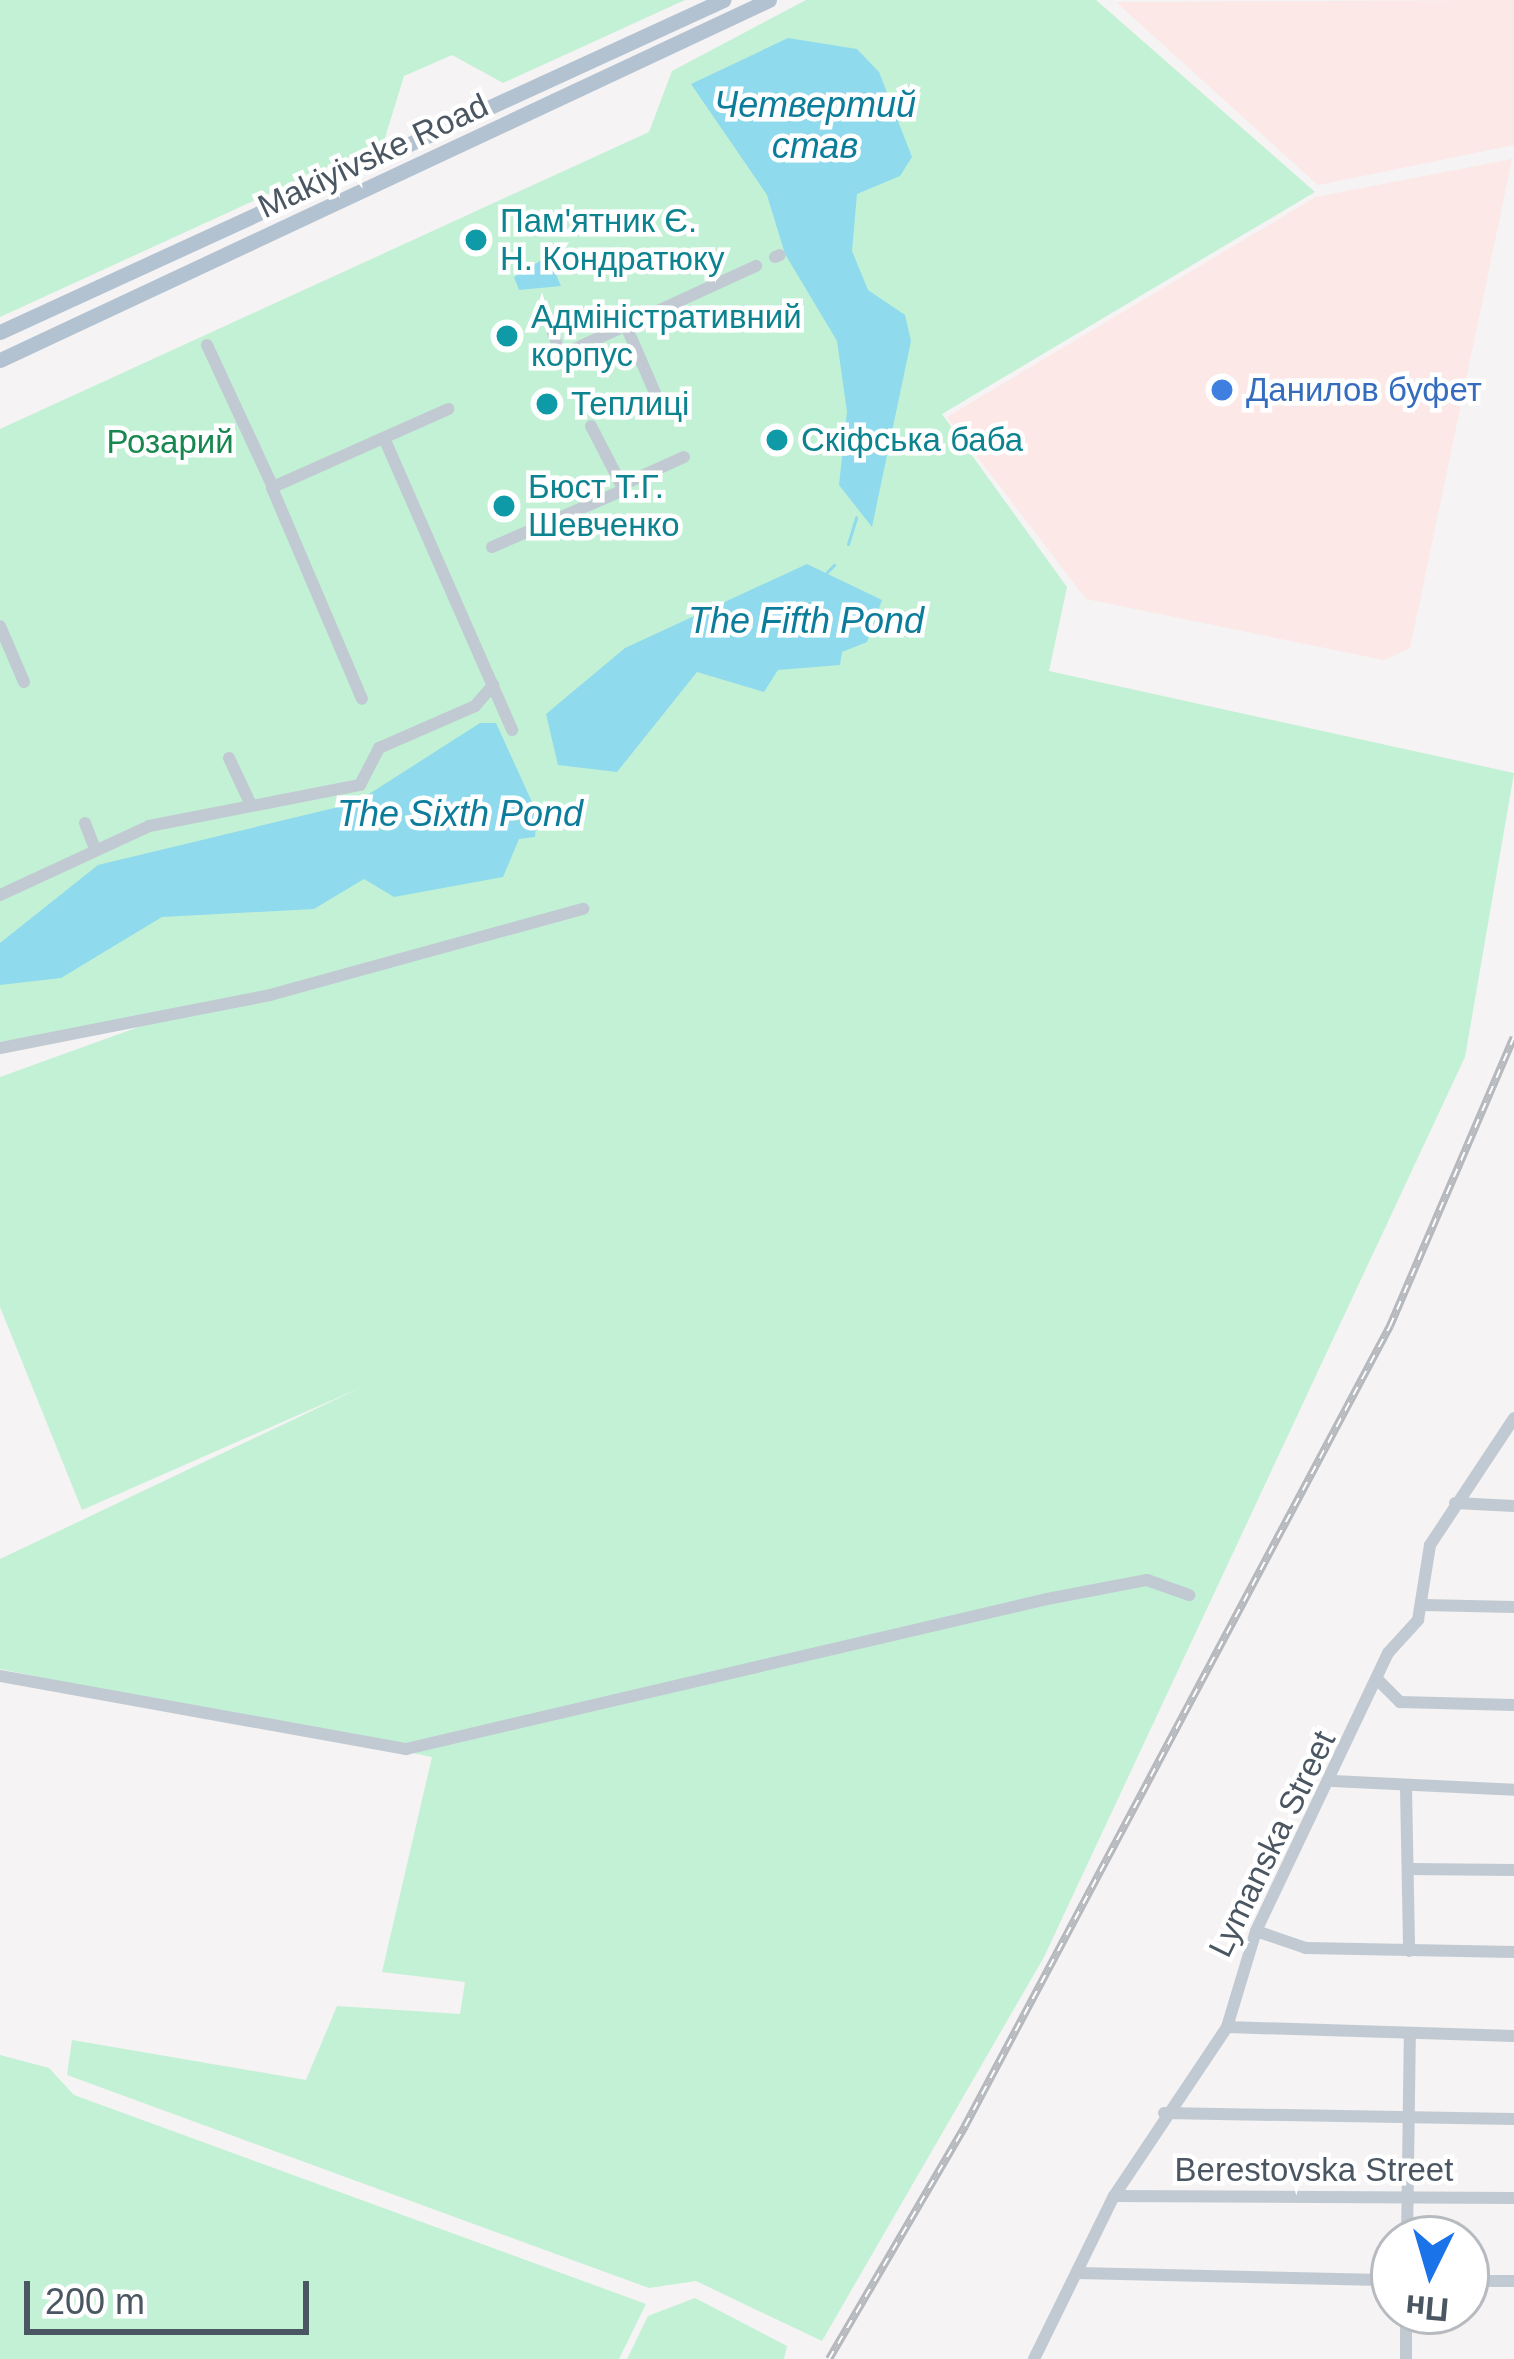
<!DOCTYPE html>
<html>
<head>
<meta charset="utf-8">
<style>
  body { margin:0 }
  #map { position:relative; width:1514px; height:2359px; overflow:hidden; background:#f5f3f3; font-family:Helvetica,sans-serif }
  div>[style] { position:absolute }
  .medical>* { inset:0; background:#fce8e6 }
  .green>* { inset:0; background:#c3f1d5 }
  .water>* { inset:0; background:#90daee }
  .stream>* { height:3px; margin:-1.5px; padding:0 1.5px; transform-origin:1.5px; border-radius:1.5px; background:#90daee }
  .minor>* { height:12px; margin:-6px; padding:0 6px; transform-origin:6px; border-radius:6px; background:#c1cad2 }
  .major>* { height:15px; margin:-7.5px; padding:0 7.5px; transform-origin:7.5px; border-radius:7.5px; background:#b3c2d1 }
  .rail>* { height:8px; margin-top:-4px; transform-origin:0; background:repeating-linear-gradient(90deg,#fff 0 9px,#b5b8bd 0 18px); box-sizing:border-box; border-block:3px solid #b5b8bd }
  .dots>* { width:33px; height:33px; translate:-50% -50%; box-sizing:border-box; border:6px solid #fff; border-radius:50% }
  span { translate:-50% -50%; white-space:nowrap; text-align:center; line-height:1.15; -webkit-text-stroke:9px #fff; paint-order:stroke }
  .street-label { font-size:33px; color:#4a5661 }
  .culture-label { font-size:33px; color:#0d838f }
  .left { translate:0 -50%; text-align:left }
  .shop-label { font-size:33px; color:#366cbe }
  .park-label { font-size:33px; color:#17864f }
  .water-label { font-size:36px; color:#0c7c9b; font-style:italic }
  .north { position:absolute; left:1370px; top:2215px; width:120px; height:120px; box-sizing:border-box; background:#fff; border:3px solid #b7bbc0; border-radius:50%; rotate:185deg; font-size:33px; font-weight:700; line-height:48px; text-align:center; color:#4a5661 }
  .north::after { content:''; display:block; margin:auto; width:42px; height:54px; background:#1a73e8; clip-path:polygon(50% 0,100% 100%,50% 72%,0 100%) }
  .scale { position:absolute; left:24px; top:2281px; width:285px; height:54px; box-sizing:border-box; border:6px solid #4a5661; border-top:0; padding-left:15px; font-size:36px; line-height:42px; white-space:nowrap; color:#4a5661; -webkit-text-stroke:9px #fff; paint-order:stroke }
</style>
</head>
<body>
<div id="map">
  <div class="medical">
    <i style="clip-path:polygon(1514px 0,1514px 145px,1318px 185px,1116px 2px)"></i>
    <i style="clip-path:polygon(1512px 159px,1410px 648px,1384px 660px,1086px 599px,947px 417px,1316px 197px)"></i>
  </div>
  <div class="green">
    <i style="clip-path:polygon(0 0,685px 0,503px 83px,452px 55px,404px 76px,384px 141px,0 317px)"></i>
    <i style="clip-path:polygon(806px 0,1096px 0,1315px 192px,942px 414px,1067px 587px,1049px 671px,1514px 773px,1465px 1057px,1044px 1957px,822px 2341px,696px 2281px,649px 2288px,67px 2075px,72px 2040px,306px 2080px,337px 2006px,460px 2014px,465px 1982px,382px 1972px,432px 1757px,0 1669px,0 1559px,362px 1387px,82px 1510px,0 1307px,0 1077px,180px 1012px,0 1042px,0 429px,649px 132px,672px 71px)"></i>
    <i style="clip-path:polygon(0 2055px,49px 2068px,74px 2095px,646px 2304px,619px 2359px,0 2359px)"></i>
    <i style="clip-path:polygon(695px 2298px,787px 2346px,784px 2359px,627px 2359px,648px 2316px)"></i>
  </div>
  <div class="water">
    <i style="clip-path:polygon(788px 38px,857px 49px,879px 72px,912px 157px,900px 176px,857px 194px,852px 251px,868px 290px,905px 315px,911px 341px,872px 527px,839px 485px,847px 412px,837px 341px,785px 254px,767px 195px,691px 84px)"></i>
    <i style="clip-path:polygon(548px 256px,561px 286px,519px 290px,514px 277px)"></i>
    <i style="clip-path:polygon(807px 564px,882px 600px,867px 642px,842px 652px,840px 665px,778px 670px,764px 692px,697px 672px,617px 772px,558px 765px,546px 714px,625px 648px)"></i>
    <i style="clip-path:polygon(480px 723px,496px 723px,537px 813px,535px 837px,519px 839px,503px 877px,394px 897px,364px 879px,314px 909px,162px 917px,61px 978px,0 985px,0 943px,98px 865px,355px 803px)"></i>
  </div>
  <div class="stream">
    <i style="left:848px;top:544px;width:28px;rotate:-73deg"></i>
    <i style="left:827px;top:572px;width:10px;rotate:-45deg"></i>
  </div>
  <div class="minor">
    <i style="left:775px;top:257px;width:5px;rotate:-22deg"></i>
    <i style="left:548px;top:319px;width:38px;rotate:70deg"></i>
    <i style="left:626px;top:326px;width:75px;rotate:66.5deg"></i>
    <i style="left:207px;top:345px;width:157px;rotate:65.1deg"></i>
    <i style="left:273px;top:487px;width:192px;rotate:-24deg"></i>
    <i style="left:557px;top:357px;width:219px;rotate:-24.6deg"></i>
    <i style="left:384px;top:438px;width:319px;rotate:66.3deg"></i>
    <i style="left:622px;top:485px;width:68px;rotate:-24.3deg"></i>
    <i style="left:272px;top:488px;width:229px;rotate:66.9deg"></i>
    <i style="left:492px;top:547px;width:144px;rotate:-23.4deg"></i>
    <i style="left:624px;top:490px;width:72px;rotate:-117.3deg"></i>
    <i style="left:0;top:626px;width:61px;rotate:66.8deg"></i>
    <i style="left:229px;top:758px;width:52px;rotate:64.9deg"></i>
    <i style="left:85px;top:823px;width:28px;rotate:69deg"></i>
    <i style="left:0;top:895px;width:164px;rotate:-24.8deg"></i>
    <i style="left:149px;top:826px;width:215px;rotate:-11deg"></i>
    <i style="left:360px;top:785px;width:42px;rotate:-62.8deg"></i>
    <i style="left:379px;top:748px;width:105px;rotate:-23.6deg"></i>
    <i style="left:475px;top:706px;width:28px;rotate:-49deg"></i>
    <i style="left:0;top:1048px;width:275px;rotate:-11.1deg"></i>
    <i style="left:270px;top:995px;width:325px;rotate:-15.4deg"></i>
    <i style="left:1455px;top:1503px;width:59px;rotate:2.9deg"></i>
    <i style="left:1423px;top:1605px;width:91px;rotate:1.3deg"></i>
    <i style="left:0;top:1676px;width:413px;rotate:10.2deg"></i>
    <i style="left:406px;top:1749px;width:658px;rotate:-13.17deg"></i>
    <i style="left:1047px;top:1599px;width:102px;rotate:-10.8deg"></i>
    <i style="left:1147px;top:1580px;width:45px;rotate:19.7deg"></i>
    <i style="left:1379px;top:1681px;width:30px;rotate:45deg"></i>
    <i style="left:1400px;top:1702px;width:114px;rotate:1.5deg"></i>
    <i style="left:1333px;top:1781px;width:181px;rotate:2.8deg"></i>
    <i style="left:1406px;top:1788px;width:163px;rotate:88.9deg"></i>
    <i style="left:1409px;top:1869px;width:105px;rotate:0.5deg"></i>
    <i style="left:1256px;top:1931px;width:53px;rotate:18.8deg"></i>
    <i style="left:1306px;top:1948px;width:208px;rotate:1.1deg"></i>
    <i style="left:1227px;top:2027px;width:287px;rotate:1.8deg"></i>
    <i style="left:1164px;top:2113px;width:350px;rotate:1deg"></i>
    <i style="left:1114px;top:2196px;width:400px;rotate:0.3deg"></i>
    <i style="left:1407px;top:2239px;width:205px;rotate:-89.2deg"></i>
    <i style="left:1077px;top:2273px;width:317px;rotate:1.3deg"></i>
    <i style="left:1466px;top:2281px;width:48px"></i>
    <i style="left:1034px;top:2359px;width:182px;rotate:-63.9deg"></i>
    <i style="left:1114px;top:2196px;width:203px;rotate:-56.2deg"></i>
    <i style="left:1227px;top:2027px;width:100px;rotate:-73.2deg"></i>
    <i style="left:1256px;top:1931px;width:308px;rotate:-64.6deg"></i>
    <i style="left:1388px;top:1653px;width:45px;rotate:-47.7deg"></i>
    <i style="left:1418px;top:1620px;width:76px;rotate:-80.9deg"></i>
    <i style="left:1430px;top:1545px;width:152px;rotate:-56.5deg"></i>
    <i style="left:1406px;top:2359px;width:48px;rotate:-90deg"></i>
  </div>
  <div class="major">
    <i style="left:0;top:332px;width:796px;rotate:-24.66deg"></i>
    <i style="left:0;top:360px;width:849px;rotate:-25.09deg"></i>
  </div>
  <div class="rail">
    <i style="left:829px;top:2359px;width:270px;rotate:-59.7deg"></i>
    <i style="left:965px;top:2126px;width:906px;rotate:-62.02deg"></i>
    <i style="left:1390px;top:1326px;width:314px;rotate:-66.8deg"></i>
  </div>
  <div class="dots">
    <i style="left:476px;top:240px;background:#0f9aa8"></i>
    <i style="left:507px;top:336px;background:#0f9aa8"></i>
    <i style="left:1222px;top:390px;background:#3f7fe0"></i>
    <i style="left:547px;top:404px;background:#0f9aa8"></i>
    <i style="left:777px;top:440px;background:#0f9aa8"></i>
    <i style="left:504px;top:506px;background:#0f9aa8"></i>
  </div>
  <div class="street-label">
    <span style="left:373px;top:156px;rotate:-25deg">Makiyivske Road</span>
    <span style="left:1272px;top:1844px;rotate:-64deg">Lymanska Street</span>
    <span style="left:1314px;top:2170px">Berestovska Street</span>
  </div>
  <div class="culture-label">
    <span class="left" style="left:500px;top:240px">Пам'ятник Є.<br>Н. Кондратюку</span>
    <span class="left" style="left:531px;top:336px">Адміністративний<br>корпус</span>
    <span class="left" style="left:571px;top:404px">Теплиці</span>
    <span class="left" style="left:801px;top:440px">Скіфська баба</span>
    <span class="left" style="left:528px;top:506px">Бюст Т.Г.<br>Шевченко</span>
  </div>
  <div class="shop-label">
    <span class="left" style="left:1246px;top:390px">Данилов буфет</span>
  </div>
  <div class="park-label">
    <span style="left:170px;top:442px">Розарий</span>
  </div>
  <div class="water-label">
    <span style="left:815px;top:125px">Четвертий<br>став</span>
    <span style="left:806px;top:621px">The Fifth Pond</span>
    <span style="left:460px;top:814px">The Sixth Pond</span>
  </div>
  <div class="north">Пн</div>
  <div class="scale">200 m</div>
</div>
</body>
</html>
